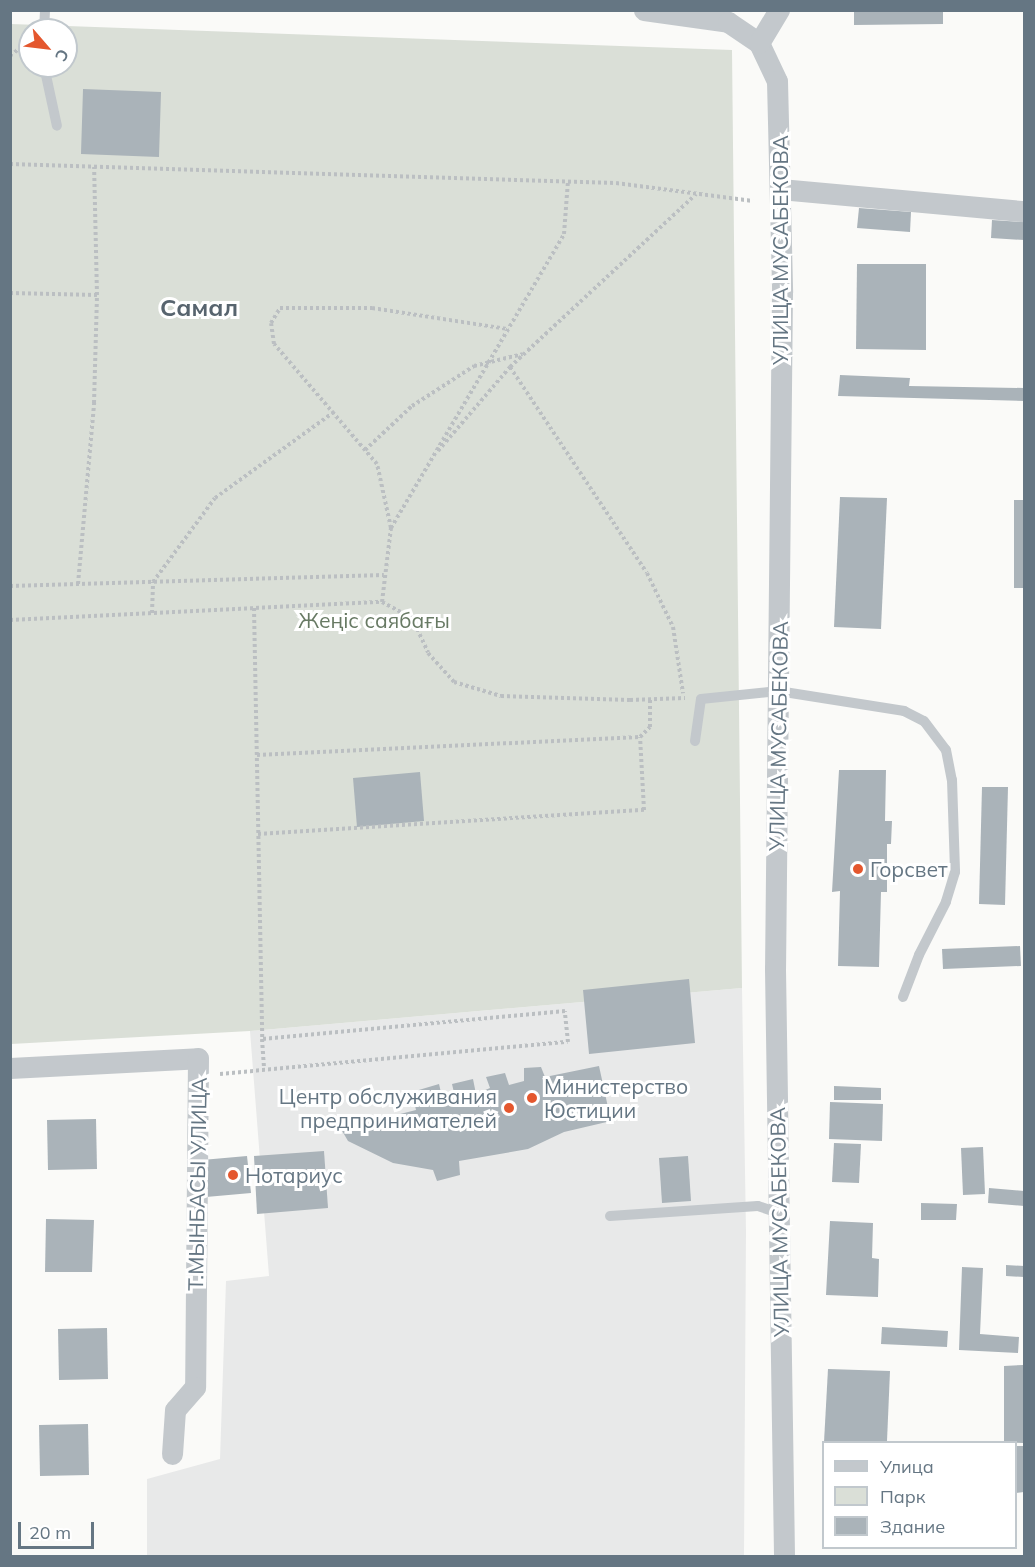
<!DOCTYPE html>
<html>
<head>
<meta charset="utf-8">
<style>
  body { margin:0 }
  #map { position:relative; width:1035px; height:1567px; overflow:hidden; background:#fafaf8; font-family:Mulish,sans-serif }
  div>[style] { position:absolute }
  .built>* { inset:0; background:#e8e9e9 }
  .green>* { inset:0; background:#dadfd7 }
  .building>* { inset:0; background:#aab3b9 }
  .path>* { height:4px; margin-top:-2px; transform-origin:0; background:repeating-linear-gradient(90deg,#bbbfc2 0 3px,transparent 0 6px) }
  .lane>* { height:10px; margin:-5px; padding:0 5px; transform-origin:5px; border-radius:5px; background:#c3c8cc }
  .street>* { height:21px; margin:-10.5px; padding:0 10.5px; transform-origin:10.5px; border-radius:10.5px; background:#c3c8cc }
  .dots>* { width:16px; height:16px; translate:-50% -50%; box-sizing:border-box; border:3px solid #fff; border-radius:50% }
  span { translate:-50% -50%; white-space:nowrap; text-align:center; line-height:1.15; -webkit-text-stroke:6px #fff; paint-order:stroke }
  .street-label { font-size:21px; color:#657683 }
  .park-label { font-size:21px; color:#687a64 }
  .poi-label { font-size:21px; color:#657683 }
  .left { translate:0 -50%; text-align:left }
  .right { translate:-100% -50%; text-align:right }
  .quarter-label { font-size:24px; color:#57646e; font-weight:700 }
  .frame { position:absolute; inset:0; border:12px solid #657683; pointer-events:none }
  .legend { position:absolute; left:822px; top:1441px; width:195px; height:108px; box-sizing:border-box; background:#fff; border:2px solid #c1c8cd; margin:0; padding:8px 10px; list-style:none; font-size:18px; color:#657683 }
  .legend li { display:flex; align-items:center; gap:12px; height:30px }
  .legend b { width:30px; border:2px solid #c1c8cd }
  .north { position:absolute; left:18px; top:18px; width:60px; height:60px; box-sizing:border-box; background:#fff; border:2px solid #c1c8cd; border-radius:50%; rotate:118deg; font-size:16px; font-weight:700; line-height:24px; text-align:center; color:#657683 }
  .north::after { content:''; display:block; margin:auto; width:21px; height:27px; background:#e4572e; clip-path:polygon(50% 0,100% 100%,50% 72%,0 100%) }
  .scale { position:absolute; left:18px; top:1522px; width:76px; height:27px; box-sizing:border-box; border:3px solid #657683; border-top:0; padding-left:8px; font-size:18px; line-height:21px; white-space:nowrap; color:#657683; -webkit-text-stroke:4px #fff; paint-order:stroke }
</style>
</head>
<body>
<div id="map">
  <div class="built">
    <i style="clip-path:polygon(742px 988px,746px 1231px,744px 1556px,147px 1556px,147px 1479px,220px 1459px,226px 1281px,269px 1276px,250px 1031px)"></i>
  </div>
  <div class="green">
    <i style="clip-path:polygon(evenodd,11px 24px,732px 50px,742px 988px,250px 1031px,11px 1044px,11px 24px,30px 30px,66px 30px,66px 66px,30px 66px,30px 30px)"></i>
  </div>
  <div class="building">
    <i style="clip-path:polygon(854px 10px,943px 10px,943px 24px,854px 25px)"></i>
    <i style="clip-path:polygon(83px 89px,161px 92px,159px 157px,81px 154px)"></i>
    <i style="clip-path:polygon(859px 208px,911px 212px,910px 232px,857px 228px)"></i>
    <i style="clip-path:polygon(992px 220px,1024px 222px,1024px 240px,991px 238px)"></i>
    <i style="clip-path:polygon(857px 264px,926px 264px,926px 350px,856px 349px)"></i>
    <i style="clip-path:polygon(840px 375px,910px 378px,909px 386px,1024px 388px,1024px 401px,838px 396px)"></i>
    <i style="clip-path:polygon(840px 497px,887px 498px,881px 629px,834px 627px)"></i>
    <i style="clip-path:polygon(1014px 500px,1024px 500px,1024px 588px,1014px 588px)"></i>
    <i style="clip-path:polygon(839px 770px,886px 770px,885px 821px,892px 821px,891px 844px,887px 844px,887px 892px,881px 892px,879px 967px,838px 966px,840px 891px,832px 892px)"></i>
    <i style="clip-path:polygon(420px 772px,424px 821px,357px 827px,353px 778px)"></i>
    <i style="clip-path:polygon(982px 787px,1008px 787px,1005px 905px,979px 904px)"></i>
    <i style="clip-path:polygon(1020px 946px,1021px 966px,943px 969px,942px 949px)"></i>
    <i style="clip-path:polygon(689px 979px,695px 1043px,589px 1054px,583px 990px)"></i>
    <i style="clip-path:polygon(599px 1066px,611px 1121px,564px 1132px,528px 1149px,459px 1161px,460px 1175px,437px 1181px,433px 1170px,393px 1163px,348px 1141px,341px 1129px,416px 1110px,412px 1092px,439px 1084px,443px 1101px,455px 1097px,452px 1084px,473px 1079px,476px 1094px,490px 1088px,486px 1077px,505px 1073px,509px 1085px,524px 1081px,524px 1068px,541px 1067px,545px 1077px)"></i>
    <i style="clip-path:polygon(834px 1086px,881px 1088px,881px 1100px,834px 1100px)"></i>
    <i style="clip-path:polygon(830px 1102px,883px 1104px,882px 1141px,829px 1139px)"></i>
    <i style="clip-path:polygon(96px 1119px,97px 1169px,48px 1170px,47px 1120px)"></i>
    <i style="clip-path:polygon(834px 1143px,861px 1144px,859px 1183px,832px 1182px)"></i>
    <i style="clip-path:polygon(983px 1147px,985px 1194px,963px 1195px,961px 1148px)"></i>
    <i style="clip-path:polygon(324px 1151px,328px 1208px,257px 1214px,254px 1156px)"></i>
    <i style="clip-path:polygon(247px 1156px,251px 1193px,206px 1197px,202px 1160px)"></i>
    <i style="clip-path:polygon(688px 1156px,691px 1201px,662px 1203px,659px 1158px)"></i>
    <i style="clip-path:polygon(989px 1188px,1024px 1191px,1024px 1206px,988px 1203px)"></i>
    <i style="clip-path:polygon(921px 1203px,957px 1204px,956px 1220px,921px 1220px)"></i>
    <i style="clip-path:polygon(46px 1219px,94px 1220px,92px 1272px,45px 1272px)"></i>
    <i style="clip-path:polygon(830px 1221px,873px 1223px,872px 1258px,879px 1259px,878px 1297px,826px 1295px)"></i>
    <i style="clip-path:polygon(1006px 1265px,1024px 1266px,1024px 1277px,1006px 1276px)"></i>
    <i style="clip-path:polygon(962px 1267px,983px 1268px,980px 1334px,1019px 1337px,1018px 1353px,959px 1350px)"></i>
    <i style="clip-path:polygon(882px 1327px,948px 1331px,947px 1347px,881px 1344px)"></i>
    <i style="clip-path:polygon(107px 1328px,108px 1379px,59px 1380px,58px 1329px)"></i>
    <i style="clip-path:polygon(1023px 1365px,1023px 1443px,1004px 1442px,1004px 1366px)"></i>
    <i style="clip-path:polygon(828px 1369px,890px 1371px,887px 1441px,824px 1442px)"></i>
    <i style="clip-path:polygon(88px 1424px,89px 1475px,40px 1476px,39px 1425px)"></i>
    <i style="clip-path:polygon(1016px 1446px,1024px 1446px,1024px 1492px,1016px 1493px)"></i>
  </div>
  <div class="path">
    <i style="left:10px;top:56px;width:26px;rotate:-39deg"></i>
    <i style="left:10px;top:164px;width:606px;rotate:1.8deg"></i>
    <i style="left:616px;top:183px;width:138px;rotate:7.5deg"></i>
    <i style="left:10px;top:293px;width:87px;rotate:1.3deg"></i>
    <i style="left:510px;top:367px;width:247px;rotate:56.4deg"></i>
    <i style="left:647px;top:573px;width:60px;rotate:64.3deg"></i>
    <i style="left:673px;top:627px;width:67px;rotate:81.4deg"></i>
    <i style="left:365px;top:450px;width:64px;rotate:-43.1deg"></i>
    <i style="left:412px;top:406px;width:74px;rotate:-32.8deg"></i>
    <i style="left:474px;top:366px;width:50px;rotate:-13.8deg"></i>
    <i style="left:438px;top:451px;width:111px;rotate:-49.4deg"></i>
    <i style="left:510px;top:367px;width:254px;rotate:-42.9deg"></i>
    <i style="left:391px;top:528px;width:66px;rotate:-102.3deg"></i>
    <i style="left:377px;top:464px;width:158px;rotate:-130.6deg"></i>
    <i style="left:274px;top:344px;width:21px;rotate:-98deg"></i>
    <i style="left:271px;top:323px;width:17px;rotate:-59deg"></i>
    <i style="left:280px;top:308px;width:92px"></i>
    <i style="left:372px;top:308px;width:138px;rotate:8.8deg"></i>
    <i style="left:78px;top:584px;width:182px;rotate:-84.9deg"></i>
    <i style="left:94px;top:403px;width:108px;rotate:-88.4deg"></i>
    <i style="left:97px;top:295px;width:128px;rotate:-91.3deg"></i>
    <i style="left:10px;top:586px;width:374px;rotate:-1.7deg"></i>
    <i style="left:382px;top:602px;width:75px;rotate:-83.1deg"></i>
    <i style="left:391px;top:528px;width:341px;rotate:-59.5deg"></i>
    <i style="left:564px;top:234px;width:53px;rotate:-85.7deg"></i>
    <i style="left:254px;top:608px;width:431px;rotate:88.9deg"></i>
    <i style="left:152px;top:613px;width:31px;rotate:-88deg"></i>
    <i style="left:153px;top:582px;width:104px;rotate:-53.6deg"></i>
    <i style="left:215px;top:498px;width:147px;rotate:-35.9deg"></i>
    <i style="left:10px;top:620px;width:372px;rotate:-2.8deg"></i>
    <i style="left:382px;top:602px;width:34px;rotate:28deg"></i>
    <i style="left:412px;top:618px;width:38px;rotate:65deg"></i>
    <i style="left:428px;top:653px;width:39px;rotate:48deg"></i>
    <i style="left:454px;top:682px;width:49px;rotate:16.6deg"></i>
    <i style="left:501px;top:696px;width:129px;rotate:1.8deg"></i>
    <i style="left:630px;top:700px;width:55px;rotate:-2.1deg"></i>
    <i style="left:257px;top:755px;width:383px;rotate:-2.7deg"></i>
    <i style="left:640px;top:737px;width:14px;rotate:-45deg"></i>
    <i style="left:650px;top:727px;width:27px;rotate:-90deg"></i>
    <i style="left:258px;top:834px;width:387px;rotate:-3.6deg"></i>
    <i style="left:644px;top:810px;width:73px;rotate:-93.1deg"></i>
    <i style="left:220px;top:1074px;width:349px;rotate:-5.3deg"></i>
    <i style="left:568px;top:1042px;width:31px;rotate:-96deg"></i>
    <i style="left:565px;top:1011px;width:304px;rotate:174.7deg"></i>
    <i style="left:262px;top:1039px;width:30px;rotate:86deg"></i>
  </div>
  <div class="lane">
    <i style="left:44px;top:30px;width:20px;rotate:-87deg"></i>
    <i style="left:44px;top:66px;width:61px;rotate:77.8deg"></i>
    <i style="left:695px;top:741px;width:42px;rotate:-81.9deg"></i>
    <i style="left:701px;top:699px;width:77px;rotate:-5.9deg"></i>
    <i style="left:778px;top:691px;width:128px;rotate:9deg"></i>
    <i style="left:904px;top:711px;width:22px;rotate:27deg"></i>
    <i style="left:924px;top:721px;width:36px;rotate:53deg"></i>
    <i style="left:946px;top:750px;width:31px;rotate:79deg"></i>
    <i style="left:952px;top:780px;width:92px;rotate:88.1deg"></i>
    <i style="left:955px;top:872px;width:31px;rotate:107deg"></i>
    <i style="left:946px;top:902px;width:59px;rotate:117deg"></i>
    <i style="left:919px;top:955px;width:45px;rotate:110.9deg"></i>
    <i style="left:610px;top:1216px;width:148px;rotate:-3.9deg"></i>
    <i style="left:758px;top:1206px;width:21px;rotate:19deg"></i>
  </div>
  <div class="street">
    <i style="left:644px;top:10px;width:85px;rotate:8.1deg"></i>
    <i style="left:728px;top:22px;width:37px;rotate:34deg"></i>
    <i style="left:759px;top:43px;width:42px;rotate:64.7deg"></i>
    <i style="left:777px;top:81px;width:211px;rotate:88.6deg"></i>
    <i style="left:782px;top:292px;width:677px;rotate:90.59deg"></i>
    <i style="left:775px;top:969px;width:587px;rotate:89.12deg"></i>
    <i style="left:759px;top:43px;width:39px;rotate:-59deg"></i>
    <i style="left:780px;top:189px;width:245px;rotate:5.2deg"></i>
    <i style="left:10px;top:1068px;width:188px;rotate:-3deg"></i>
    <i style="left:198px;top:1058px;width:329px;rotate:90.5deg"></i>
    <i style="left:195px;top:1387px;width:30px;rotate:131deg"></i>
    <i style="left:175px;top:1410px;width:44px;rotate:93.9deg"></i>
  </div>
  <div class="dots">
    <i style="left:858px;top:869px;background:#e4572e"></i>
    <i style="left:532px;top:1098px;background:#e4572e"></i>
    <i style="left:509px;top:1108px;background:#e4572e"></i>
    <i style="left:233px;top:1175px;background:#e4572e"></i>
  </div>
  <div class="street-label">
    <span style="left:780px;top:250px;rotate:-90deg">УЛИЦА МУСАБЕКОВА</span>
    <span style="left:778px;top:736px;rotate:-89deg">УЛИЦА МУСАБЕКОВА</span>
    <span style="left:197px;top:1184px;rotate:-89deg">Т.МЫНБАСЫ УЛИЦА</span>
    <span style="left:779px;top:1222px;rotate:-91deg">УЛИЦА МУСАБЕКОВА</span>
  </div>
  <div class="park-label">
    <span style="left:374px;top:620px">Жеңіс саябағы</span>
  </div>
  <div class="poi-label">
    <span class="left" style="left:870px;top:869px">Горсвет</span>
    <span class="left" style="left:544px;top:1098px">Министерство<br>Юстиции</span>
    <span class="right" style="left:497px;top:1108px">Центр обслуживания<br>предпринимателей</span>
    <span class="left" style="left:245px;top:1175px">Нотариус</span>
  </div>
  <div class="quarter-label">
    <span style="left:199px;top:308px">Самал</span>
  </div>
  <div class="frame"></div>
  <ul class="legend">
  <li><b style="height:8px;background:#c3c8cc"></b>Улица</li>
  <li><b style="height:16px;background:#dadfd7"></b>Парк</li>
  <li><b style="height:16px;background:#aab3b9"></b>Здание</li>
  </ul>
  <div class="north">С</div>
  <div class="scale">20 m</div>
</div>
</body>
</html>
